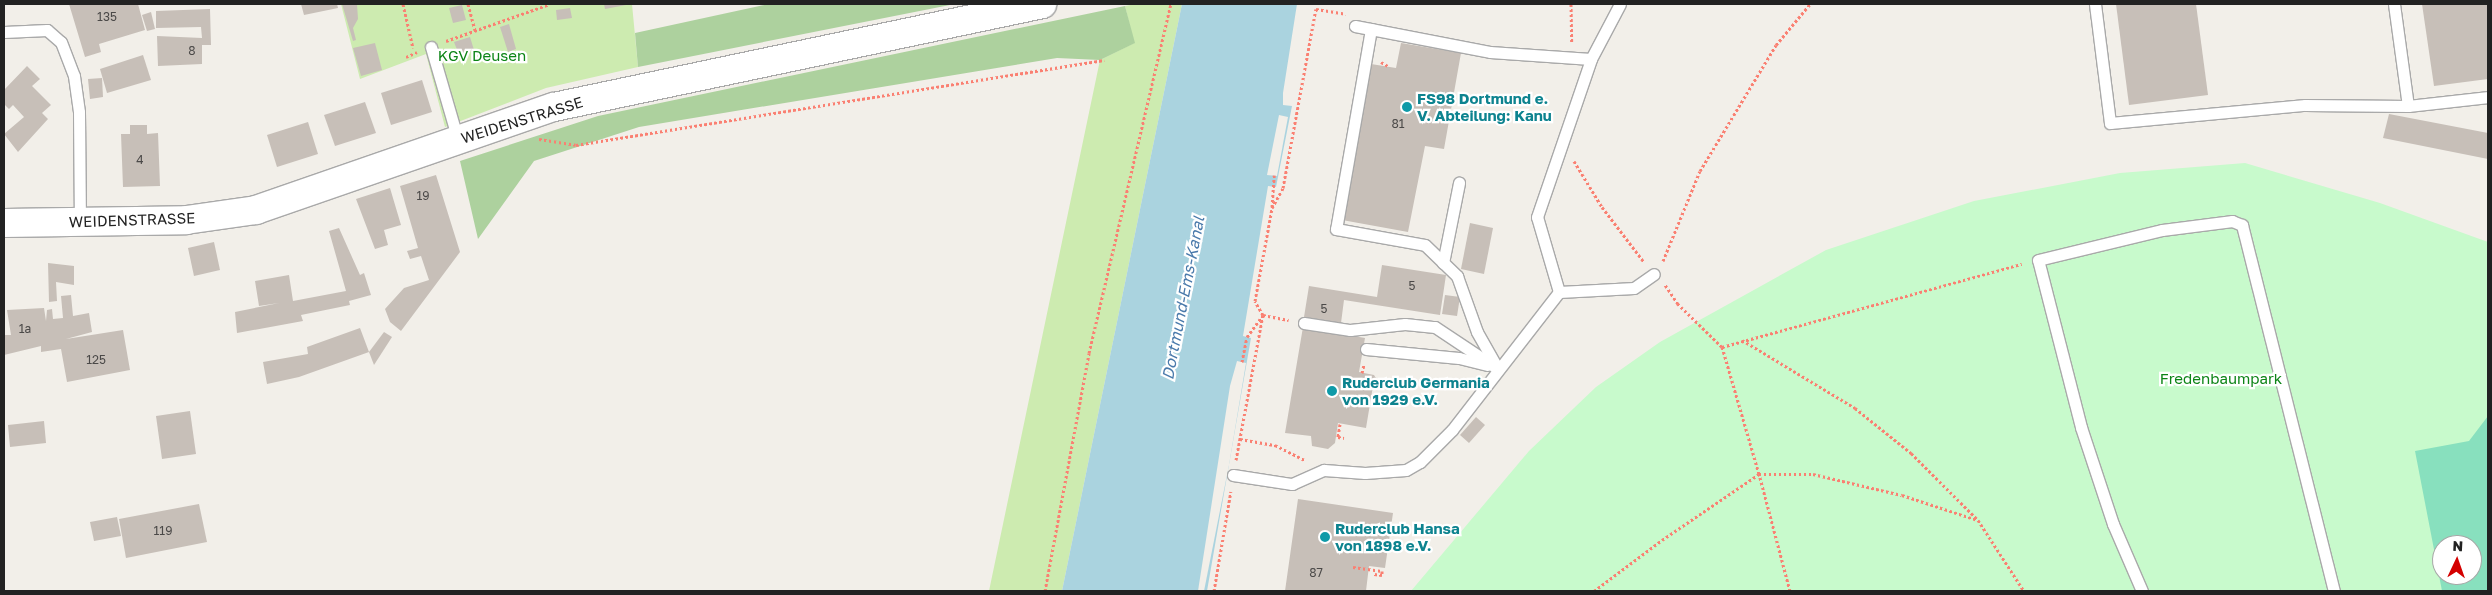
<!DOCTYPE html>
<html>
<head>
<meta charset="utf-8">
<style>
  body { margin:0 }
  #map { position:relative; width:2492px; height:595px; overflow:hidden; background:#f2efe9; font-family:"Golos Text",sans-serif }
  div>[style] { position:absolute }
  .grass>* { inset:0; background:#cdebb0 }
  .forest>* { inset:0; background:#add19e }
  .park>* { inset:0; background:#c8facc }
  .pitch>* { inset:0; background:#88e0be }
  .water>* { inset:0; background:#aad3df }
  .pier>* { inset:0; background:#f2efe9 }
  .building>* { inset:0; background:#c7bfb8 }
  .path>* { height:3px; margin-top:-1.5px; transform-origin:0; background:repeating-linear-gradient(90deg,#fa8072 0 2.5px,transparent 0 5px) }
  .roads { filter:drop-shadow(1px 0 #a9a9a9) drop-shadow(-1px 0 #a9a9a9) drop-shadow(0 1px #a9a9a9) drop-shadow(0 -1px #a9a9a9) }
  .service>* { height:11px; margin:-5.5px; padding:0 5.5px; transform-origin:5.5px; border-radius:5.5px; background:#fff }
  .tertiary>* { height:28px; margin:-14px; padding:0 14px; transform-origin:14px; border-radius:14px; background:#fff }
  .dots>* { width:14px; height:14px; translate:-50% -50%; box-sizing:border-box; border:2px solid #fff; border-radius:50% }
  span { translate:-50% -50%; white-space:nowrap; text-align:center; line-height:1.15; -webkit-text-stroke:4.5px #fff; paint-order:stroke }
  .number-label { font-size:12px; color:#4b4948 }
  .number-label span { -webkit-text-stroke-width:0 }
  .park-label { font-size:15px; color:#0c8416 }
  .culture-label { font-size:15px; color:#0d838f; font-weight:700 }
  .left { translate:0 -50%; text-align:left }
  .street-label { font-size:15px; color:#222 }
  .water-label { font-size:16px; color:#4a7aab; font-style:italic }
  .frame { position:absolute; inset:0; border:5px solid #222; pointer-events:none }
  .north { position:absolute; left:2432px; top:535px; width:50px; height:50px; box-sizing:border-box; background:#fff; border:1px solid #a7a7a7; border-radius:50%; rotate:3deg; font-size:14px; font-weight:700; line-height:20px; text-align:center; color:#222 }
  .north::after { content:''; display:block; margin:auto; width:18px; height:22px; background:#d40000; clip-path:polygon(50% 0,100% 100%,50% 72%,0 100%) }
</style>
</head>
<body>
<div id="map">
  <div class="grass">
    <i style="clip-path:polygon(341px 4px,632px 4px,638px 67px,546px 88px,445px 127px,426px 54px,360px 79px)"></i>
    <i style="clip-path:polygon(1136px 4px,1182px 4px,1062px 591px,989px 591px,1100px 60px,1134px 43px,1125px 6px)"></i>
  </div>
  <div class="forest">
    <i style="clip-path:polygon(769px 4px,955px 4px,638px 67px,635px 33px)"></i>
    <i style="clip-path:polygon(1125px 6px,1135px 43px,1100px 60px,1057px 58px,639px 127px,534px 161px,478px 239px,460px 161px,598px 116px)"></i>
  </div>
  <div class="park">
    <i style="clip-path:polygon(evenodd,2245px 163px,2380px 203px,2488px 242px,2488px 591px,1411px 591px,1529px 451px,1596px 387px,1660px 342px,1826px 250px,1974px 201px,2120px 173px,2245px 163px,2442px 545px,2472px 545px,2472px 575px,2442px 575px,2442px 545px)"></i>
  </div>
  <div class="pitch">
    <i style="clip-path:polygon(evenodd,2488px 416px,2488px 591px,2442px 591px,2415px 451px,2469px 441px,2488px 416px,2442px 545px,2472px 545px,2472px 575px,2442px 575px,2442px 545px)"></i>
  </div>
  <div class="water">
    <i style="clip-path:polygon(1182px 4px,1297px 4px,1283px 93px,1283px 105px,1292px 106px,1276px 187px,1268px 186px,1243px 336px,1251px 338px,1207px 591px,1062px 591px)"></i>
  </div>
  <div class="pier">
    <i style="clip-path:polygon(1279px 115px,1288px 117px,1277px 176px,1267px 175px)"></i>
    <i style="clip-path:polygon(1237px 361px,1246px 363px,1229px 465px,1204px 591px,1198px 591px,1230px 386px)"></i>
  </div>
  <div class="building">
    <i style="clip-path:polygon(69px 4px,138px 4px,145px 30px,99px 44px,101px 52px,85px 57px)"></i>
    <i style="clip-path:polygon(301px 4px,337px 4px,338px 8px,304px 15px)"></i>
    <i style="clip-path:polygon(342px 4px,357px 4px,358px 19px,353px 28px,356px 40px,353px 41px)"></i>
    <i style="clip-path:polygon(604px 4px,626px 4px,626px 5px,605px 9px)"></i>
    <i style="clip-path:polygon(2116px 4px,2196px 4px,2208px 95px,2129px 105px)"></i>
    <i style="clip-path:polygon(2422px 4px,2488px 4px,2488px 79px,2434px 86px)"></i>
    <i style="clip-path:polygon(462px 5px,466px 20px,453px 23px,449px 8px)"></i>
    <i style="clip-path:polygon(570px 8px,572px 18px,557px 20px,556px 10px)"></i>
    <i style="clip-path:polygon(210px 9px,211px 45px,202px 45px,202px 64px,158px 66px,157px 36px,202px 38px,201px 27px,156px 28px,156px 11px)"></i>
    <i style="clip-path:polygon(151px 12px,155px 29px,147px 31px,142px 15px)"></i>
    <i style="clip-path:polygon(509px 24px,516px 49px,508px 52px,500px 27px)"></i>
    <i style="clip-path:polygon(470px 37px,474px 50px,459px 55px,454px 42px)"></i>
    <i style="clip-path:polygon(375px 43px,382px 70px,361px 76px,353px 48px)"></i>
    <i style="clip-path:polygon(1401px 43px,1461px 53px,1444px 149px,1425px 146px,1408px 232px,1342px 220px,1371px 64px,1396px 68px)"></i>
    <i style="clip-path:polygon(143px 55px,151px 80px,107px 93px,100px 69px)"></i>
    <i style="clip-path:polygon(27px 66px,40px 79px,32px 86px,51px 105px,42px 113px,48px 119px,18px 152px,4px 134px,24px 117px,13px 105px,9px 109px,4px 104px,4px 90px)"></i>
    <i style="clip-path:polygon(102px 78px,103px 97px,90px 99px,88px 79px)"></i>
    <i style="clip-path:polygon(422px 80px,432px 112px,391px 125px,381px 93px)"></i>
    <i style="clip-path:polygon(365px 102px,376px 133px,335px 146px,324px 115px)"></i>
    <i style="clip-path:polygon(2389px 114px,2488px 133px,2488px 159px,2383px 138px)"></i>
    <i style="clip-path:polygon(308px 122px,318px 154px,277px 167px,267px 135px)"></i>
    <i style="clip-path:polygon(130px 125px,147px 125px,147px 134px,158px 133px,160px 186px,123px 187px,121px 134px,130px 134px)"></i>
    <i style="clip-path:polygon(436px 175px,460px 252px,401px 331px,390px 322px,385px 309px,404px 288px,429px 280px,421px 256px,410px 259px,407px 251px,418px 248px,400px 186px)"></i>
    <i style="clip-path:polygon(390px 188px,401px 225px,384px 230px,388px 245px,375px 249px,356px 199px)"></i>
    <i style="clip-path:polygon(1470px 223px,1493px 228px,1484px 274px,1461px 269px)"></i>
    <i style="clip-path:polygon(339px 228px,360px 275px,364px 273px,371px 295px,349px 301px,350px 305px,301px 315px,303px 321px,237px 333px,235px 312px,279px 303px,259px 306px,255px 281px,289px 275px,293px 301px,346px 291px,329px 231px)"></i>
    <i style="clip-path:polygon(214px 242px,220px 270px,194px 276px,188px 248px)"></i>
    <i style="clip-path:polygon(48px 263px,74px 266px,74px 285px,56px 282px,57px 301px,49px 302px)"></i>
    <i style="clip-path:polygon(1382px 265px,1446px 275px,1440px 315px,1344px 300px,1341px 323px,1304px 317px,1309px 286px,1377px 297px)"></i>
    <i style="clip-path:polygon(71px 295px,73px 316px,89px 313px,92px 332px,66px 339px,123px 330px,130px 370px,67px 382px,61px 349px,41px 352px,41px 346px,4px 355px,4px 335px,11px 335px,7px 310px,44px 308px,46px 321px,47px 310px,52px 309px,53px 319px,63px 318px,61px 296px)"></i>
    <i style="clip-path:polygon(1445px 295px,1460px 297px,1457px 316px,1442px 314px)"></i>
    <i style="clip-path:polygon(1303px 327px,1365px 338px,1359px 372px,1374px 375px,1377px 380px,1373px 386px,1366px 428px,1338px 423px,1335px 443px,1328px 449px,1312px 446px,1311px 436px,1285px 433px)"></i>
    <i style="clip-path:polygon(360px 328px,369px 352px,299px 377px,267px 384px,263px 362px,308px 354px,307px 347px)"></i>
    <i style="clip-path:polygon(384px 332px,392px 337px,374px 365px,369px 352px)"></i>
    <i style="clip-path:polygon(190px 411px,196px 454px,162px 459px,156px 416px)"></i>
    <i style="clip-path:polygon(1476px 417px,1485px 425px,1469px 443px,1460px 435px)"></i>
    <i style="clip-path:polygon(44px 421px,46px 443px,10px 447px,8px 425px)"></i>
    <i style="clip-path:polygon(1298px 499px,1393px 513px,1385px 568px,1369px 566px,1366px 591px,1285px 591px)"></i>
    <i style="clip-path:polygon(199px 504px,207px 542px,126px 558px,119px 519px)"></i>
    <i style="clip-path:polygon(117px 517px,121px 536px,94px 541px,90px 522px)"></i>
  </div>
  <div class="path">
    <i style="left:403px;top:4px;width:45px;rotate:77.2deg"></i>
    <i style="left:468px;top:4px;width:27px;rotate:75deg"></i>
    <i style="left:1571px;top:4px;width:39px;rotate:89deg"></i>
    <i style="left:446px;top:41px;width:110px;rotate:-19.6deg"></i>
    <i style="left:406px;top:57px;width:12px;rotate:-24deg"></i>
    <i style="left:1381px;top:62px;width:8px;rotate:30deg"></i>
    <i style="left:539px;top:139px;width:37px;rotate:9deg"></i>
    <i style="left:576px;top:145px;width:535px;rotate:-9.15deg"></i>
    <i style="left:1574px;top:161px;width:54px;rotate:58.7deg"></i>
    <i style="left:1602px;top:207px;width:69px;rotate:52.6deg"></i>
    <i style="left:1272px;top:207px;width:32px;rotate:-86deg"></i>
    <i style="left:1663px;top:261px;width:97px;rotate:-67.7deg"></i>
    <i style="left:1700px;top:171px;width:147px;rotate:-58.9deg"></i>
    <i style="left:1776px;top:45px;width:53px;rotate:-50.3deg"></i>
    <i style="left:1742px;top:340px;width:132px;rotate:31deg"></i>
    <i style="left:1855px;top:408px;width:72px;rotate:38.8deg"></i>
    <i style="left:1911px;top:453px;width:95px;rotate:45deg"></i>
    <i style="left:1978px;top:520px;width:85px;rotate:57.1deg"></i>
    <i style="left:1722px;top:347px;width:311px;rotate:-15.5deg"></i>
    <i style="left:1242px;top:362px;width:25px;rotate:-79deg"></i>
    <i style="left:1247px;top:337px;width:27px;rotate:-54deg"></i>
    <i style="left:1263px;top:315px;width:26px;rotate:11deg"></i>
    <i style="left:1362px;top:373px;width:9px;rotate:-77deg"></i>
    <i style="left:1340px;top:424px;width:13px;rotate:99deg"></i>
    <i style="left:1338px;top:437px;width:6px;rotate:9deg"></i>
    <i style="left:1240px;top:439px;width:36px;rotate:10deg"></i>
    <i style="left:1275px;top:445px;width:34px;rotate:27deg"></i>
    <i style="left:1236px;top:460px;width:147px;rotate:-79.5deg"></i>
    <i style="left:1263px;top:315px;width:16px;rotate:-120deg"></i>
    <i style="left:1255px;top:301px;width:95px;rotate:-79.6deg"></i>
    <i style="left:1272px;top:208px;width:23px;rotate:-61deg"></i>
    <i style="left:1283px;top:188px;width:182px;rotate:-79.6deg"></i>
    <i style="left:1316px;top:9px;width:30px;rotate:9deg"></i>
    <i style="left:1353px;top:567px;width:29px;rotate:8deg"></i>
    <i style="left:1382px;top:571px;width:4px;rotate:90deg"></i>
    <i style="left:1382px;top:575px;width:8px;rotate:-173deg"></i>
    <i style="left:1045px;top:591px;width:242px;rotate:-79.5deg"></i>
    <i style="left:1089px;top:353px;width:359px;rotate:-76.8deg"></i>
    <i style="left:1214px;top:591px;width:101px;rotate:-80.4deg"></i>
    <i style="left:1594px;top:591px;width:85px;rotate:-36.9deg"></i>
    <i style="left:1662px;top:540px;width:117px;rotate:-34.2deg"></i>
    <i style="left:1759px;top:474px;width:132px;rotate:-106.2deg"></i>
    <i style="left:1722px;top:347px;width:62px;rotate:-135.7deg"></i>
    <i style="left:1678px;top:304px;width:23px;rotate:-124deg"></i>
    <i style="left:1790px;top:591px;width:121px;rotate:-104.8deg"></i>
    <i style="left:1759px;top:474px;width:54px"></i>
    <i style="left:1813px;top:474px;width:91px;rotate:13.3deg"></i>
    <i style="left:1902px;top:495px;width:79px;rotate:18.4deg"></i>
  </div>
  <div class="roads">
    <div class="service">
      <i style="left:2095px;top:4px;width:120px;rotate:82.8deg"></i>
      <i style="left:2110px;top:123px;width:196px;rotate:-5.3deg"></i>
      <i style="left:2305px;top:105px;width:103px;rotate:0.6deg"></i>
      <i style="left:2394px;top:4px;width:103px;rotate:82.2deg"></i>
      <i style="left:2408px;top:106px;width:81px;rotate:-6.4deg"></i>
      <i style="left:1355px;top:26px;width:137px;rotate:10.9deg"></i>
      <i style="left:1490px;top:52px;width:101px;rotate:4deg"></i>
      <i style="left:1371px;top:29px;width:203px;rotate:99.9deg"></i>
      <i style="left:1336px;top:229px;width:90px;rotate:10.2deg"></i>
      <i style="left:1425px;top:245px;width:45px;rotate:44.1deg"></i>
      <i style="left:1457px;top:276px;width:59px;rotate:70.3deg"></i>
      <i style="left:1477px;top:332px;width:43px;rotate:60.4deg"></i>
      <i style="left:4px;top:32px;width:43px;rotate:-2.7deg"></i>
      <i style="left:47px;top:30px;width:18px;rotate:41deg"></i>
      <i style="left:61px;top:42px;width:36px;rotate:69deg"></i>
      <i style="left:74px;top:76px;width:36px;rotate:82deg"></i>
      <i style="left:79px;top:112px;width:109px;rotate:89.5deg"></i>
      <i style="left:431px;top:47px;width:97px;rotate:73.8deg"></i>
      <i style="left:1443px;top:263px;width:82px;rotate:-78.7deg"></i>
      <i style="left:1559px;top:292px;width:75px;rotate:-3.1deg"></i>
      <i style="left:1634px;top:288px;width:24px;rotate:-35deg"></i>
      <i style="left:1304px;top:323px;width:47px;rotate:8.7deg"></i>
      <i style="left:1350px;top:330px;width:55px;rotate:-6.2deg"></i>
      <i style="left:1405px;top:324px;width:30px;rotate:6deg"></i>
      <i style="left:1435px;top:327px;width:72px;rotate:33.7deg"></i>
      <i style="left:1366px;top:349px;width:93px;rotate:5.5deg"></i>
      <i style="left:1459px;top:358px;width:29px;rotate:14deg"></i>
      <i style="left:1233px;top:475px;width:60px;rotate:8.7deg"></i>
      <i style="left:1292px;top:484px;width:35px;rotate:-24deg"></i>
      <i style="left:1324px;top:470px;width:41px;rotate:4.2deg"></i>
      <i style="left:1365px;top:473px;width:41px;rotate:-4.2deg"></i>
      <i style="left:1406px;top:470px;width:16px;rotate:-30deg"></i>
      <i style="left:1420px;top:462px;width:45px;rotate:-45deg"></i>
      <i style="left:1452px;top:430px;width:175px;rotate:-52.2deg"></i>
      <i style="left:1559px;top:292px;width:78px;rotate:-106.3deg"></i>
      <i style="left:1537px;top:217px;width:167px;rotate:-71.1deg"></i>
      <i style="left:1591px;top:59px;width:62px;rotate:-62.2deg"></i>
      <i style="left:2142px;top:591px;width:73px;rotate:-113.4deg"></i>
      <i style="left:2113px;top:524px;width:102px;rotate:-108.3deg"></i>
      <i style="left:2081px;top:427px;width:172px;rotate:-104.4deg"></i>
      <i style="left:2038px;top:260px;width:128px;rotate:-13.6deg"></i>
      <i style="left:2162px;top:230px;width:71px;rotate:-7.3deg"></i>
      <i style="left:2232px;top:221px;width:11px;rotate:22deg"></i>
      <i style="left:2242px;top:225px;width:377px;rotate:75.9deg"></i>
    </div>
    <div class="tertiary">
      <i style="left:4px;top:223px;width:182px;rotate:-0.9deg"></i>
      <i style="left:186px;top:220px;width:71px;rotate:-8.1deg"></i>
      <i style="left:256px;top:210px;width:315px;rotate:-19.1deg"></i>
      <i style="left:554px;top:107px;width:499px;rotate:-11.9deg"></i>
    </div>
  </div>
  <div class="dots">
    <i style="left:1407px;top:107px;background:#0f9aa8"></i>
    <i style="left:1332px;top:391px;background:#0f9aa8"></i>
    <i style="left:1325px;top:537px;background:#0f9aa8"></i>
  </div>
  <div class="number-label">
    <span style="left:107px;top:17px">135</span>
    <span style="left:192px;top:51px">8</span>
    <span style="left:1398px;top:124px">81</span>
    <span style="left:140px;top:160px">4</span>
    <span style="left:423px;top:196px">19</span>
    <span style="left:1412px;top:286px">5</span>
    <span style="left:1324px;top:309px">5</span>
    <span style="left:25px;top:329px">1a</span>
    <span style="left:96px;top:360px">125</span>
    <span style="left:163px;top:531px">119</span>
    <span style="left:1316px;top:573px">87</span>
  </div>
  <div class="park-label">
    <span style="left:482px;top:56px">KGV Deusen</span>
    <span style="left:2221px;top:379px">Fredenbaumpark</span>
  </div>
  <div class="culture-label">
    <span class="left" style="left:1417px;top:107px">FS98 Dortmund e.<br>V. Abteilung: Kanu</span>
    <span class="left" style="left:1342px;top:391px">Ruderclub Germania<br>von 1929 e.V.</span>
    <span class="left" style="left:1335px;top:537px">Ruderclub Hansa<br>von 1898 e.V.</span>
  </div>
  <div class="street-label">
    <span style="left:522px;top:120px;rotate:-17deg">WEIDENSTRASSE</span>
    <span style="left:132px;top:220px;rotate:-2deg">WEIDENSTRASSE</span>
  </div>
  <div class="water-label">
    <span style="left:1183px;top:298px;rotate:-79deg">Dortmund-Ems-Kanal</span>
  </div>
  <div class="frame"></div>
  <div class="north">N</div>
</div>
</body>
</html>
